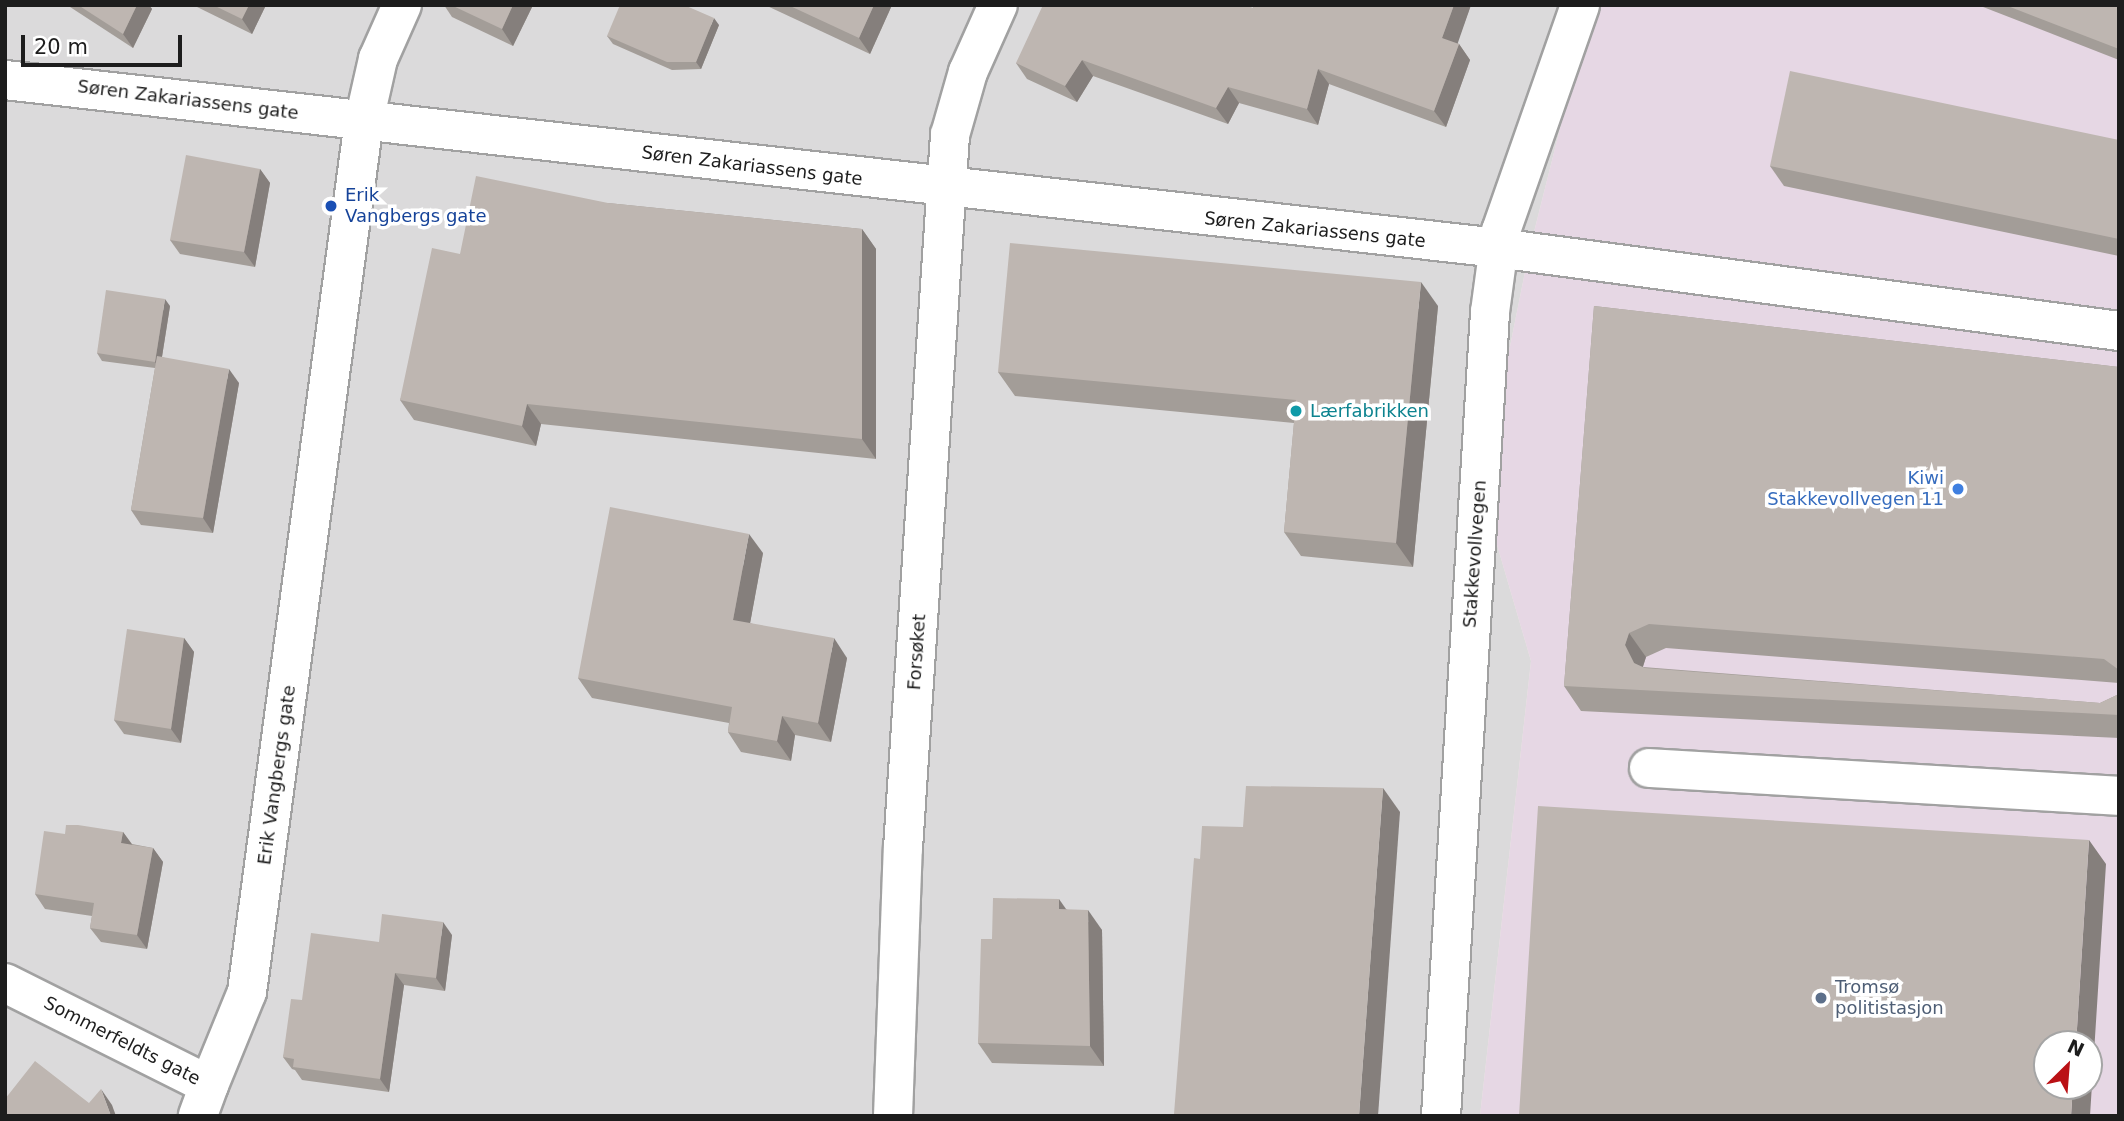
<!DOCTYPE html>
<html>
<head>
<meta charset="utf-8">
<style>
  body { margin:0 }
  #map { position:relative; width:2124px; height:1121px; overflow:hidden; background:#eeeae4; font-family:"DejaVu Sans",sans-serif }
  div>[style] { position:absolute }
  .residential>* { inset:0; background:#dbdadb }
  .industrial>* { inset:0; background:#e6d7e4 }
  .roads { filter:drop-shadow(2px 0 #a1a1a1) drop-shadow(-2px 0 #a1a1a1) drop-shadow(0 2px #a1a1a1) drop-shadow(0 -2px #a1a1a1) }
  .minor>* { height:38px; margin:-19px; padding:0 19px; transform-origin:19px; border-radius:19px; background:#fff }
  .wall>* { inset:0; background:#a39d98 }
  .shaded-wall>* { inset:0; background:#857f7c }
  .building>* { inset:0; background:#beb6b1 }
  .dots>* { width:19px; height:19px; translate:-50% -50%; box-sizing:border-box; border:4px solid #fff; border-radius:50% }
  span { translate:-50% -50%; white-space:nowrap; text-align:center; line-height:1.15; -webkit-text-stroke:7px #fff; paint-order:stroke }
  .street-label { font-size:18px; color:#1d1d1d }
  .transit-label { font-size:18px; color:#164399 }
  .left { translate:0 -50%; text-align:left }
  .culture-label { font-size:18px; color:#0d838f }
  .shop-label { font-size:18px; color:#366cbe }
  .right { translate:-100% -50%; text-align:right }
  .service-label { font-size:18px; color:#4e5e75 }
  .frame { position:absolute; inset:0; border:7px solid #1d1d1d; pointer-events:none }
  .north { position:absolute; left:2033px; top:1030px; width:70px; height:70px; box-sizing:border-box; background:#fff; border:2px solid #a5a5a5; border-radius:50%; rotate:25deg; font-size:19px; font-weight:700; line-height:28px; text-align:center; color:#1d1d1d }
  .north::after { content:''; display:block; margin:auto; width:24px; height:32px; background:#ba1115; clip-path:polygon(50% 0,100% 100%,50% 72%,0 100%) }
  .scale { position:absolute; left:21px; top:35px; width:161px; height:32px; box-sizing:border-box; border:4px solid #1d1d1d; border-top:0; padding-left:9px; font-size:21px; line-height:24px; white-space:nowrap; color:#1d1d1d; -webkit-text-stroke:5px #fff; paint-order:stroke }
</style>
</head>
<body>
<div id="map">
  <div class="residential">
    <i style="clip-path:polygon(5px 5px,1591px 5px,1529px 252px,1481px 490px,1531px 661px,1480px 1116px,5px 1116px)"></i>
  </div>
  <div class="industrial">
    <i style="clip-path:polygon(evenodd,1591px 5px,2119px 5px,2119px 1116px,1480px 1116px,1531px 661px,1481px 490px,1529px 252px,1591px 5px,2047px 1044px,2089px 1044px,2089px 1086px,2047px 1086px,2047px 1044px)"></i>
  </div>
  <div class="roads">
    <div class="minor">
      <i style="left:5px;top:80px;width:1502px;rotate:6.42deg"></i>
      <i style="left:1498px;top:248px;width:627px;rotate:7.61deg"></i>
      <i style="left:1649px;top:768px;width:471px;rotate:3.4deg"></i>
      <i style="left:5px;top:983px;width:228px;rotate:26.6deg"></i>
      <i style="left:209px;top:1085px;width:33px;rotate:110deg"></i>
      <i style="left:209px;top:1085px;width:100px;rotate:-67.8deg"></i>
      <i style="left:247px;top:992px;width:879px;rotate:-82.35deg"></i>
      <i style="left:364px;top:121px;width:64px;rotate:-77.3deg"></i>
      <i style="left:378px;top:59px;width:59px;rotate:-66deg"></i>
      <i style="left:893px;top:1116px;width:268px;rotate:-87.9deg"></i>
      <i style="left:903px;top:848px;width:715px;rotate:-86.23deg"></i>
      <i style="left:950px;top:135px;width:66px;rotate:-74.1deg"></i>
      <i style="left:968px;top:72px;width:73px;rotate:-65.9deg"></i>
      <i style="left:1441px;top:1116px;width:805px;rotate:-86.51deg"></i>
      <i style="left:1490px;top:312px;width:82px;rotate:-82.3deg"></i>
      <i style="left:1501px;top:231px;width:239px;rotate:-70.7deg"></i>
    </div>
  </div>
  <div class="wall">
    <i style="clip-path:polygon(67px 5px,149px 5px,152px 9px,133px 48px)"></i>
    <i style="clip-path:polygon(193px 5px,266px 5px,252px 34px)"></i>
    <i style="clip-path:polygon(444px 5px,533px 5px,513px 46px,452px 17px)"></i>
    <i style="clip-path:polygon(765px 5px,892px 5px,870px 54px)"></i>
    <i style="clip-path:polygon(1254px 5px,1471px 5px,1457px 43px,1459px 44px,1470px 60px,1446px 127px,1329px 84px,1318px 125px,1239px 103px,1228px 124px,1093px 76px,1077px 102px,1027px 79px,1016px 63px,1253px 8px)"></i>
    <i style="clip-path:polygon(1978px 5px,2119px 5px,2119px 60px)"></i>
    <i style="clip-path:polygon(719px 25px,701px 69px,672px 70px,613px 44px,607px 36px)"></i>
    <i style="clip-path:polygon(2119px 140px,2119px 256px,1784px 186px,1770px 166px)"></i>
    <i style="clip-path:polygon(260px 169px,270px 183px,255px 267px,180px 254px,170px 240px)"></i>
    <i style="clip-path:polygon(608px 203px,862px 229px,876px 249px,876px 459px,541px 424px,536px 446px,414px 420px,400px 400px,460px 254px)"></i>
    <i style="clip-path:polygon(170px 306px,162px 357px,239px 383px,213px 533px,141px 525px,131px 510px,155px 368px,102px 361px,97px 353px)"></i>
    <i style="clip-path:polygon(1438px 306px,1413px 567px,1301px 556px,1284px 532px,1294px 423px,1015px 396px,998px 372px)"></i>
    <i style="clip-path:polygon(1594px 306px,2119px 367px,2119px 683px,1666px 648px,1646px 657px,1643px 667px,2100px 703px,2119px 694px,2119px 738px,1581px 711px,1564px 686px)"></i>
    <i style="clip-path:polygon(763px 553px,750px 623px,847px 658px,831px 742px,795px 735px,791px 761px,741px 752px,728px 732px,729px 723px,592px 698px,578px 678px)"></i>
    <i style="clip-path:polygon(184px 638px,194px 652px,181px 743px,124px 734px,114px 720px)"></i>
    <i style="clip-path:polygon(123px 832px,132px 844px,153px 848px,163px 862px,147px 949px,101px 942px,90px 928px,92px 916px,45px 909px,35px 894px,65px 834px)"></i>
    <i style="clip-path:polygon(1066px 909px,1102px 930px,1104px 1066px,992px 1063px,978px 1043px,992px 939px)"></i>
    <i style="clip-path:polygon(452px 935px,445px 991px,404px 985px,389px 1092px,302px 1080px,295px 1070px,292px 1069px,283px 1057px,302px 1000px,379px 942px)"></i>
  </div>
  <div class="shaded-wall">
    <i style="clip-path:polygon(137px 5px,149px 5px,152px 9px,133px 48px,123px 34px)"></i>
    <i style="clip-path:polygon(249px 5px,266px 5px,252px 34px,242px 19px)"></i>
    <i style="clip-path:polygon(513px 5px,533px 5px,513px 46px,502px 29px)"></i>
    <i style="clip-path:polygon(874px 5px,892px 5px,870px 54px,859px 38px)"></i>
    <i style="clip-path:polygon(1454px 5px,1471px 5px,1454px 54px,1442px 38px)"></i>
    <i style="clip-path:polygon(714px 18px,719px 25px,701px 69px,696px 62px)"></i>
    <i style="clip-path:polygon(1459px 44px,1470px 60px,1446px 127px,1434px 111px)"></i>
    <i style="clip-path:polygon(1082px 60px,1093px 76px,1077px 102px,1065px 86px)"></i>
    <i style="clip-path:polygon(1318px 69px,1329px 84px,1318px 125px,1307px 109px)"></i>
    <i style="clip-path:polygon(1228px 87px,1239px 103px,1228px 124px,1216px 108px)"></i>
    <i style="clip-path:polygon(260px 169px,270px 183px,255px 267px,244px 252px)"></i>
    <i style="clip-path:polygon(862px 229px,876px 249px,876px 459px,862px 439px)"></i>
    <i style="clip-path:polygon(1421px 282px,1438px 306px,1413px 567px,1396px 543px)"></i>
    <i style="clip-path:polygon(165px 299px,170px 306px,160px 369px,155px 362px)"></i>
    <i style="clip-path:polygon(229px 369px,239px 383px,213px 533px,203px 518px)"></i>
    <i style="clip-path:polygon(527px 404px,541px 424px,536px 446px,522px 426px)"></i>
    <i style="clip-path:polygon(749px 534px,763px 553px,747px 640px,733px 620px)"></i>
    <i style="clip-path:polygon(1629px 633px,1646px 657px,1642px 669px,1634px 663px,1625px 645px)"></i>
    <i style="clip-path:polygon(184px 638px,194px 652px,181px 743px,171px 729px)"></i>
    <i style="clip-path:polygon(834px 638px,847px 658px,831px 742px,818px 723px)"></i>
    <i style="clip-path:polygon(782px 716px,795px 735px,791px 761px,777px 741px)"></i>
    <i style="clip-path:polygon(1383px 788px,1400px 812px,1378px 1116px,1359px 1116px)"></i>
    <i style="clip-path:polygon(123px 832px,133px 846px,121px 843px)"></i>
    <i style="clip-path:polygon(2089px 840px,2106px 864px,2090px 1116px,2071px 1116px,2073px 1086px,2089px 1086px,2089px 1044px,2076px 1044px)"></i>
    <i style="clip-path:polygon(153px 848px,163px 862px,147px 949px,137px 935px)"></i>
    <i style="clip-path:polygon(1059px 899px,1073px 919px,1059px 909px)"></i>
    <i style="clip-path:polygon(1088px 910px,1102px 930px,1104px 1066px,1090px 1046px)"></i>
    <i style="clip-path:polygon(443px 922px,452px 935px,445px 991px,436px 978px)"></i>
    <i style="clip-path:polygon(395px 973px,404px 985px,389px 1092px,380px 1079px)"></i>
    <i style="clip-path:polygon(101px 1089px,112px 1105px,116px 1116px,111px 1116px)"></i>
  </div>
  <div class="building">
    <i style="clip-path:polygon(78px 5px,137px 5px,123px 34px)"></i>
    <i style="clip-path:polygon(213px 5px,249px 5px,242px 19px)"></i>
    <i style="clip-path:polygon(451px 5px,513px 5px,502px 29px)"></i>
    <i style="clip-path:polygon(620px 5px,684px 5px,714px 18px,696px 62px,667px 62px,607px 36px)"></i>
    <i style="clip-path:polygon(788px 5px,874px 5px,859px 38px)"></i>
    <i style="clip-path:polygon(1043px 5px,1245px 5px,1253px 8px,1254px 5px,1454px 5px,1442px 38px,1459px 44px,1434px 111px,1318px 69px,1307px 109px,1228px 87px,1216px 108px,1082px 60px,1065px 86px,1016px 63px)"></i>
    <i style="clip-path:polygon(2005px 5px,2119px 5px,2119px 49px)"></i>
    <i style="clip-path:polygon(1790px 71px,2119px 140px,2119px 239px,1770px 166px)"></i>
    <i style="clip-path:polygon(186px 155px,260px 169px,244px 252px,170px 240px)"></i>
    <i style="clip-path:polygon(476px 176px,608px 203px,862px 229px,862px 439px,527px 404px,522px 426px,400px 400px,432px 248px,460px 254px)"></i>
    <i style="clip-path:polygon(1010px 243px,1421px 282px,1396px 543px,1284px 532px,1296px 400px,998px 372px)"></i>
    <i style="clip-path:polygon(106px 290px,165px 299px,155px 362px,97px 353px)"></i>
    <i style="clip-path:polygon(1594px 306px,2119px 367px,2119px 670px,2104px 659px,1649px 624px,1629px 633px,1625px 645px,1634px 663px,1645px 668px,2100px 703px,2119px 694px,2119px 715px,1564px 686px)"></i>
    <i style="clip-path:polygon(157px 356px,229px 369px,203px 518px,131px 510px)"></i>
    <i style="clip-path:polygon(610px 507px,749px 534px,733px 620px,834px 638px,818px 723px,782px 716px,777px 741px,728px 732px,732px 707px,578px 678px)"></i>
    <i style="clip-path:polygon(127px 629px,184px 638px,171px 729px,114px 720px)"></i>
    <i style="clip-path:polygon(1246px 786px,1383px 788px,1359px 1116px,1185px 1116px,1185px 1114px,1174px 1114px,1194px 858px,1200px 859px,1202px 826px,1243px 827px)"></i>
    <i style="clip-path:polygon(1538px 806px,2089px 840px,2076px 1044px,2047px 1044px,2047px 1086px,2073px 1086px,2071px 1116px,1519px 1116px)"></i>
    <i style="clip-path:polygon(66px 825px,78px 825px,123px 832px,121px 843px,153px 848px,137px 935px,90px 928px,94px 903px,35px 894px,44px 831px,65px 834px)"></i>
    <i style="clip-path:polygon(993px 898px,1059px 899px,1059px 909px,1088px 910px,1090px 1046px,978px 1043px,981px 939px,992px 939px)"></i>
    <i style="clip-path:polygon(382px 914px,443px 922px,436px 978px,395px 973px,380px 1079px,293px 1067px,294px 1059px,283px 1057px,291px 999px,302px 1000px,311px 933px,379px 942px)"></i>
    <i style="clip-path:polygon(35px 1061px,89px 1103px,101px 1089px,111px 1116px,5px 1116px,5px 1099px)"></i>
  </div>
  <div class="dots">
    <i style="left:331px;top:206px;background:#1a4fb4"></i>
    <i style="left:1296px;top:411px;background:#0f9aa8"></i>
    <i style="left:1958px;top:489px;background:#3f7fe0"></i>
    <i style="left:1821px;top:998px;background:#5c6f8a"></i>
  </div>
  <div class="street-label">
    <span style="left:188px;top:100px;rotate:7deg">Søren Zakariassens gate</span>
    <span style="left:752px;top:166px;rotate:7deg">Søren Zakariassens gate</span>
    <span style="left:1315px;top:230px;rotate:6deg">Søren Zakariassens gate</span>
    <span style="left:1475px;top:554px;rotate:-86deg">Stakkevollvegen</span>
    <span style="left:917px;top:652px;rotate:-86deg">Forsøket</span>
    <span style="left:277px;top:775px;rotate:-82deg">Erik Vangbergs gate</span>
    <span style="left:122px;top:1041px;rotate:27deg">Sommerfeldts gate</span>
  </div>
  <div class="transit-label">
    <span class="left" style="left:345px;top:206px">Erik<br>Vangbergs gate</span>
  </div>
  <div class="culture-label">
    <span class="left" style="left:1310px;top:411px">Lærfabrikken</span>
  </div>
  <div class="shop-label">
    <span class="right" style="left:1944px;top:489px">Kiwi<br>Stakkevollvegen 11</span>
  </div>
  <div class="service-label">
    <span class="left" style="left:1835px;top:998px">Tromsø<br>politistasjon</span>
  </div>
  <div class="frame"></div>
  <div class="north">N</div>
  <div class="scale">20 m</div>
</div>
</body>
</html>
